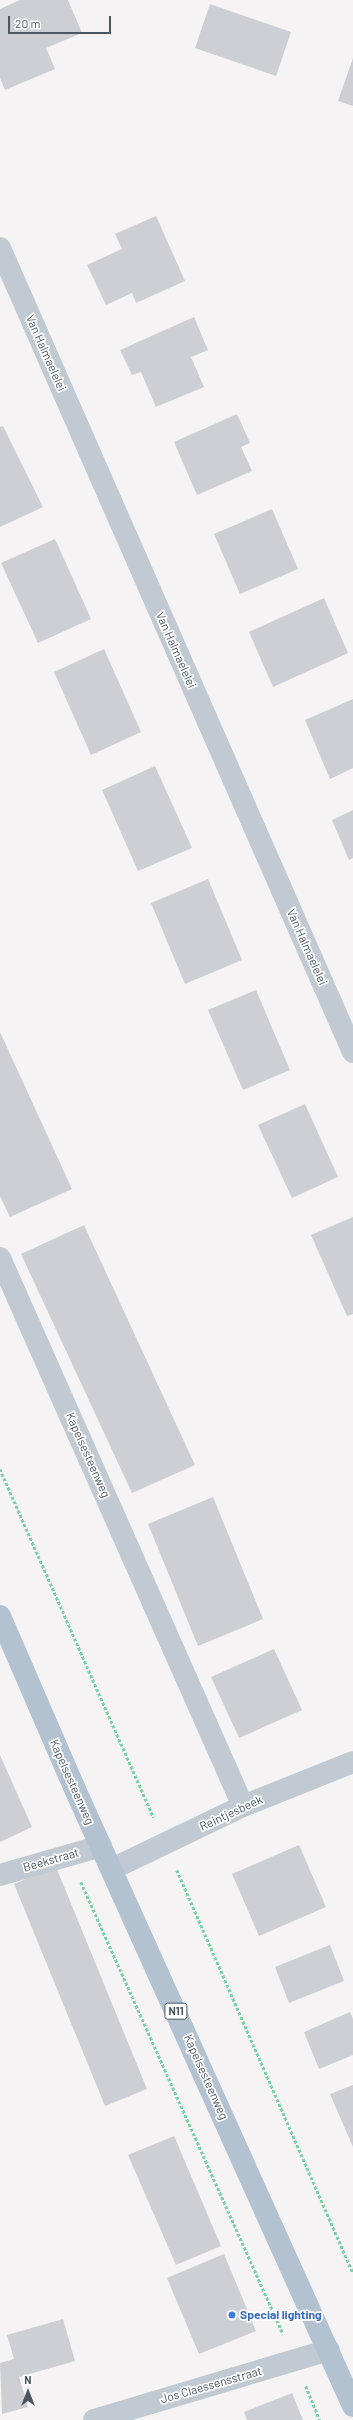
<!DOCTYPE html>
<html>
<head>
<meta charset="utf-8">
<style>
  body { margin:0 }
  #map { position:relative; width:353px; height:2420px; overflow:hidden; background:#f5f3f3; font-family:Barlow,sans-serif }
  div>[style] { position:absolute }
  .building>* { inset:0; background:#cdcfd5 }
  .path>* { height:2.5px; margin-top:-1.25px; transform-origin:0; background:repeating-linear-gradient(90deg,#7ad0a6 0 3px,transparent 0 5px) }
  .minor>* { height:22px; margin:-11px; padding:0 11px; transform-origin:11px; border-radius:11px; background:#c1cad2 }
  .primary>* { height:22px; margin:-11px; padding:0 11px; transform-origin:11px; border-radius:11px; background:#b3c2d1 }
  .dots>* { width:11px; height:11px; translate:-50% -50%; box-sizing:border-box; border:2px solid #fff; border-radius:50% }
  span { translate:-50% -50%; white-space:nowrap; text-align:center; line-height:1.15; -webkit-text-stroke:3.5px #fff; paint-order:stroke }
  .shield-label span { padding:1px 3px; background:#fff; border:1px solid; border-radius:3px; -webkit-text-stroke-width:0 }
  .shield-label { font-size:11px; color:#4a5661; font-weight:700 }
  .street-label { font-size:12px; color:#4a5661 }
  .shop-label { font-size:12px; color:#366cbe; font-weight:700 }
  .left { translate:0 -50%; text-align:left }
  .north { position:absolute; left:8px; top:2372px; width:40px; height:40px; -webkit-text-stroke:3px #fff; paint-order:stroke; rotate:0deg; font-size:11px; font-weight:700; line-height:16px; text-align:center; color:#4a5661 }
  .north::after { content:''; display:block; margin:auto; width:14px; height:18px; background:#4a5661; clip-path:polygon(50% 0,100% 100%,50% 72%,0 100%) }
  .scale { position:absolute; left:8px; top:16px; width:103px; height:18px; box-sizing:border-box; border:2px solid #4a5661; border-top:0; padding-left:5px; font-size:12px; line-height:14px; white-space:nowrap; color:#4a5661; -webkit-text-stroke:3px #fff; paint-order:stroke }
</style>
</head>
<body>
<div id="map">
  <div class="building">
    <i style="clip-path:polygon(20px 0,68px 0,82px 33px,46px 48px,55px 69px,5px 90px,0 78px,0 9px)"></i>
    <i style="clip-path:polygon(210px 4px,291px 32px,276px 76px,195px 48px)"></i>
    <i style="clip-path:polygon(353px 58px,353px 106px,338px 101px)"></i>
    <i style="clip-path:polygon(156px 216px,185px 281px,136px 303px,132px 293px,106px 305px,87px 265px,122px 249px,115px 234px)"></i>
    <i style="clip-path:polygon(194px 317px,208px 350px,191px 357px,204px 387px,156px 407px,141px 372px,132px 375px,120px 350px)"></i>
    <i style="clip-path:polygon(237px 414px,250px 443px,241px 447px,252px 471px,197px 495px,174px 442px)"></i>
    <i style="clip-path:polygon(3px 426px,43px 507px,0 527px,0 427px)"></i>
    <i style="clip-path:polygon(272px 509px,298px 569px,240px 594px,214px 534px)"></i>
    <i style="clip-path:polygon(55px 539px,91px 619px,38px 643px,1px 563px)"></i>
    <i style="clip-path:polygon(324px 598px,348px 653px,273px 687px,249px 632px)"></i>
    <i style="clip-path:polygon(104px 649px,141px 732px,91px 755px,54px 672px)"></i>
    <i style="clip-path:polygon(353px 699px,353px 768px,330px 779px,305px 720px)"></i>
    <i style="clip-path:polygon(155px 766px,192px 848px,138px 871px,102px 790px)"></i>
    <i style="clip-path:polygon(353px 810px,353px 858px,349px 860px,332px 820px)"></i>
    <i style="clip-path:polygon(208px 879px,242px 960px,185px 984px,151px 903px)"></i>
    <i style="clip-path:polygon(256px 990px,290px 1070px,243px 1090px,208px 1010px)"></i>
    <i style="clip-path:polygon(0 1032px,72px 1189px,10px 1217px,0 1196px)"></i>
    <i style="clip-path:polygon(305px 1104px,338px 1177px,292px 1198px,258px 1125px)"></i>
    <i style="clip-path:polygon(353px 1217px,353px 1314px,347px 1316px,311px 1235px)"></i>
    <i style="clip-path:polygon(84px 1225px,195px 1465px,132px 1493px,21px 1254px)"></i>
    <i style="clip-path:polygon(213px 1497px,263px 1619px,198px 1646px,148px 1524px)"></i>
    <i style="clip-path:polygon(274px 1649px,302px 1710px,239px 1738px,211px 1677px)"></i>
    <i style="clip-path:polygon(0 1755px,32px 1827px,0 1842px)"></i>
    <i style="clip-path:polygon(299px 1845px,326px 1907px,259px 1936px,232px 1874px)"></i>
    <i style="clip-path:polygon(56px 1867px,147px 2089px,105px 2106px,14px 1884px)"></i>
    <i style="clip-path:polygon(330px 1945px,344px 1981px,289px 2003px,275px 1967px)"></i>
    <i style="clip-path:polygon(350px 2012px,353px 2019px,353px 2055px,319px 2069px,304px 2032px)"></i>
    <i style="clip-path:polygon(353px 2085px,353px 2147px,330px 2094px)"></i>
    <i style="clip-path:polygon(174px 2136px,221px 2246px,176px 2265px,128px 2155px)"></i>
    <i style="clip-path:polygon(224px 2254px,256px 2331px,199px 2354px,167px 2278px)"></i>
    <i style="clip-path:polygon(63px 2319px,75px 2361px,19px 2377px,28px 2407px,2px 2414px,0 2363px,14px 2359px,7px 2335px)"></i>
    <i style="clip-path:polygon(292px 2393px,303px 2420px,247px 2420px,244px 2412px)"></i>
  </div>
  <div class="path">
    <i style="left:0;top:1469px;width:381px;rotate:66.2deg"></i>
    <i style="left:177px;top:1870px;width:439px;rotate:66.4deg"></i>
    <i style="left:81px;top:1882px;width:495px;rotate:65.9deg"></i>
    <i style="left:306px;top:2386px;width:37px;rotate:68deg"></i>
  </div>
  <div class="minor">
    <i style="left:0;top:248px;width:878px;rotate:66.3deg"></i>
    <i style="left:0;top:1258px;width:599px;rotate:66.09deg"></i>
    <i style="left:112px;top:1869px;width:145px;rotate:-25.7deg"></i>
    <i style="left:243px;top:1806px;width:118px;rotate:-21.8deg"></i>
    <i style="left:0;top:1875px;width:105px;rotate:-16deg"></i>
    <i style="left:94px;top:2420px;width:245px;rotate:-16.6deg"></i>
  </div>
  <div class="primary">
    <i style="left:0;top:1616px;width:186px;rotate:66.6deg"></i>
    <i style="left:74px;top:1787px;width:679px;rotate:65.74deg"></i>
  </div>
  <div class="dots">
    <i style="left:232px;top:2315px;background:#3f7fe0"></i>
  </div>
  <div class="shield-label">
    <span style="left:176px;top:2011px">N11</span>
  </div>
  <div class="street-label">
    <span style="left:46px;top:353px;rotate:66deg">Van Halmaelelei</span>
    <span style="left:176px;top:650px;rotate:66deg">Van Halmaelelei</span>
    <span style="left:307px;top:947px;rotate:66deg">Van Halmaelelei</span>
    <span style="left:88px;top:1455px;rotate:66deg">Kapelsesteenweg</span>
    <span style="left:72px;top:1782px;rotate:66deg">Kapelsesteenweg</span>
    <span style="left:231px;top:1813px;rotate:-25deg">Reintjesbeek</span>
    <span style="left:51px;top:1860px;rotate:-16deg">Beekstraat</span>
    <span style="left:206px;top:2077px;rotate:66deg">Kapelsesteenweg</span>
    <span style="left:211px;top:2385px;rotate:-16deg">Jos Claessensstraat</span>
  </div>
  <div class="shop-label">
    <span class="left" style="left:240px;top:2315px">Special lighting</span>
  </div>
  <div class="north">N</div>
  <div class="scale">20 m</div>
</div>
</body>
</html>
